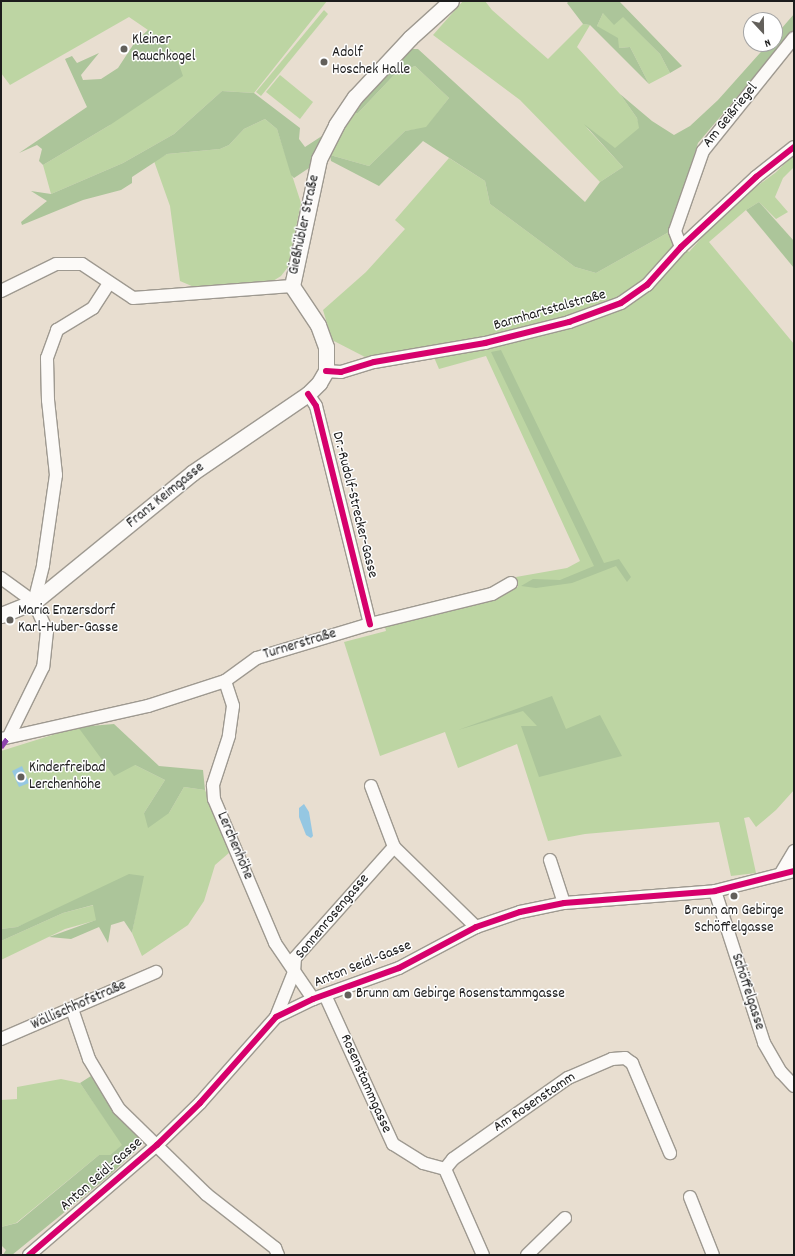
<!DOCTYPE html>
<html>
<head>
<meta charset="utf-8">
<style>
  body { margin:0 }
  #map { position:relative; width:795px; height:1256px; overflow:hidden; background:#e8ded0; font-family:Dekko,sans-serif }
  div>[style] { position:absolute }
  .green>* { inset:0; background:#bdd5a3 }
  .forest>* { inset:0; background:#acc59a }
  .water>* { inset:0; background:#95c7e2 }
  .roads { filter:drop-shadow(1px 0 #9e9990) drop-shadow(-1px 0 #9e9990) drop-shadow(0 1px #9e9990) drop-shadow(0 -1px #9e9990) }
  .minor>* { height:12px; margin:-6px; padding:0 6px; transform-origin:6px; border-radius:6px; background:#fcfaf8 }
  .major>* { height:15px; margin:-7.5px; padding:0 7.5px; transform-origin:7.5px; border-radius:7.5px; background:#fcfaf8 }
  .quiet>* { height:5px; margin-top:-2.5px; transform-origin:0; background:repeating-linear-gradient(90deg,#8e44ad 0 10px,transparent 0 15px) }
  .cycleway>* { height:6px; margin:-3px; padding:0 3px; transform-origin:3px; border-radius:3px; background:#d6006c }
  .dots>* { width:11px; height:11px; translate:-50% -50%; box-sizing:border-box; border:2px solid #fff; border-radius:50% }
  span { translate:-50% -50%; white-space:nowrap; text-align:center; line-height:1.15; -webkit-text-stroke:3px #fff; paint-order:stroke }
  .poi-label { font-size:15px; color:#1c1c1c }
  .left { translate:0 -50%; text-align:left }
  .street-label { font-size:15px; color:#1c1c1c }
  .frame { position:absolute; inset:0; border:2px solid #1c1c1c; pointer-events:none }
  .north { position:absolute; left:743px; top:12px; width:40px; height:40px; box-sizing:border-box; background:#fff; border:1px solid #a4a4a4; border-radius:50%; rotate:158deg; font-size:11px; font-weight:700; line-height:16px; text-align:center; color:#1c1c1c }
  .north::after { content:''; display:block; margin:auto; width:14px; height:18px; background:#63605b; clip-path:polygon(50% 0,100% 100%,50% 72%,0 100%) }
</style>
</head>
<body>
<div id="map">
  <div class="green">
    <i style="clip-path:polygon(1px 1px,327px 1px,254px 93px,222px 91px,174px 134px,123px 163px,51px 194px,43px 165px,110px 125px,148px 30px,129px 17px,10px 85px,1px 73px)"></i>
    <i style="clip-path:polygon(463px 1px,485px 1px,492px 10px,548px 59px,583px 24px,590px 25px,577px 47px,620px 94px,637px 118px,640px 128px,615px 149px,586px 127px,623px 167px,600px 182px,520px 100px,433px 35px)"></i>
    <i style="clip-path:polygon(324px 10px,328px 14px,261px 96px,256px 92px)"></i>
    <i style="clip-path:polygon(603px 13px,623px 16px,660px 54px,670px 73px,649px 84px,630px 47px,619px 48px,597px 26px)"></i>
    <i style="clip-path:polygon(415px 66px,449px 98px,426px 128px,405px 131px,369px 166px,330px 155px,349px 113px,358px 113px,395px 74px)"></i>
    <i style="clip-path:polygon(280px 75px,313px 102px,300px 119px,266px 92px)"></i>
    <i style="clip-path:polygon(265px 119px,277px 129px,301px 203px,288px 267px,281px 276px,273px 281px,194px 287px,180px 281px,170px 206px,154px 161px,167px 154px,220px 149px,229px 145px,244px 129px)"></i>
    <i style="clip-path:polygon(794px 155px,794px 167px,783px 178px,775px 197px,788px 212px,776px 219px,759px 202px,746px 210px,709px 242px,794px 344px,794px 790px,776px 810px,756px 827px,749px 817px,744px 818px,756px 873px,731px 876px,719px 822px,585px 834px,548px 841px,517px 744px,458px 768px,445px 732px,380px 756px,344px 642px,386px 631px,384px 623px,491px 596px,518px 587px,516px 577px,567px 568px,580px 561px,486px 356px,439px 369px,430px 348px,365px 357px,332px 340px,323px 310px,366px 272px,405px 229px,395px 220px,449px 158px,485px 181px,490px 204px,575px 267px,596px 273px,669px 232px,689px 252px,730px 206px,775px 173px)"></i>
    <i style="clip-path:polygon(78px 727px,135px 765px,165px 780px,144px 813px,169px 813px,184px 787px,205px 790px,230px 852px,215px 865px,204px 901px,188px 925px,142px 956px,132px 933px,143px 876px,17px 927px,1px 929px,1px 751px)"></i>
    <i style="clip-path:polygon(94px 905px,97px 920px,65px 929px,1px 960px,1px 941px,63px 913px)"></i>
    <i style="clip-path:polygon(61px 1079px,80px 1083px,123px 1145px,110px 1155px,99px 1155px,16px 1223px,1px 1227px,1px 1100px,17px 1099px,17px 1087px)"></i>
  </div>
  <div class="forest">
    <i style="clip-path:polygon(569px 1px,619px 1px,682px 66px,670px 73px,660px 54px,623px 17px,614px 25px,603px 13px,597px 26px,618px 38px,619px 48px,630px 47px,649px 84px,590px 25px,583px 24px,567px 3px)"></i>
    <i style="clip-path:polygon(794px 14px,794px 30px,698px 143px,669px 232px,596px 273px,575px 267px,490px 204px,485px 181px,423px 141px,379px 186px,331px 161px,330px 155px,369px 166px,405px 131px,426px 127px,449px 98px,415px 66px,395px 74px,358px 113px,349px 113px,374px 84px,412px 49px,418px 49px,585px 202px,600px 182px,623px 167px,584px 124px,615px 148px,639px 128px,637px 118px,620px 94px,652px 121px,674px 135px,690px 126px,718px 100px,768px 44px,775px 44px,775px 36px)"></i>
    <i style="clip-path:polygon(148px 30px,175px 53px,183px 76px,110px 125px,43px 165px,39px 161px,42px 149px,37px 145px,19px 153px,87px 107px,65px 59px,72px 56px,77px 63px,99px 53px,81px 75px,83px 80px,101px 79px,118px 68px,135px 42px)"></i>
    <i style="clip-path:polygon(222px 91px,254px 93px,300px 128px,299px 139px,305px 147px,328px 132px,312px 166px,294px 178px,291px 175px,277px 129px,265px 119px,244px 129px,229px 145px,220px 149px,167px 154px,132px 177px,132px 183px,121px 190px,83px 200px,22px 225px,21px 222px,47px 201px,31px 191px,51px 194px,123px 163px,174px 134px)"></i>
    <i style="clip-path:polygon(759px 202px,794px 241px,794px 268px,746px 210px)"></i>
    <i style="clip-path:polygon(501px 350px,604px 563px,619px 559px,631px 577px,627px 582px,616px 566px,572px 583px,536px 588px,521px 586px,533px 579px,560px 580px,594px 566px,491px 352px)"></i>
    <i style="clip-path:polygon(552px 696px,566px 729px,600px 715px,622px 756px,539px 777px,521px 726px,537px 726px,523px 711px,458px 730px)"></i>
    <i style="clip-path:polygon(114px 724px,159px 766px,203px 770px,205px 790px,184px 787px,169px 813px,148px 828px,144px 813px,165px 780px,135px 765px,114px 776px,78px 727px)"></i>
    <i style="clip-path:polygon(129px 874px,144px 876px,132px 933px,124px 921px,111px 925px,108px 943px,99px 927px,71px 939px,49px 937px,96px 920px,93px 905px,63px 913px,1px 941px,1px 929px,17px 927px)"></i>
    <i style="clip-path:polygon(91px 1076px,111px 1108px,145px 1142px,110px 1175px,12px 1255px,3px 1255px,6px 1250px,1px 1245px,1px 1227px,17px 1223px,99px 1155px,110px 1155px,122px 1145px,80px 1083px)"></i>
  </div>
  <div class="water">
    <i style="clip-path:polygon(22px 766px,29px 783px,19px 787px,12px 771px)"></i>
    <i style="clip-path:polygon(304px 804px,309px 812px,313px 836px,311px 838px,306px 835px,299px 817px,299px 808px)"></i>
  </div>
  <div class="roads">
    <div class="minor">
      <i style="left:681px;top:247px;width:17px;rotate:-111deg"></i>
      <i style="left:675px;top:231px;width:85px;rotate:-70.7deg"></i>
      <i style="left:703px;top:151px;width:145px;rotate:-51.2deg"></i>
      <i style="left:1px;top:291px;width:61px;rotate:-26.1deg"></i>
      <i style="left:56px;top:264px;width:26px"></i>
      <i style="left:82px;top:264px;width:61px;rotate:33.7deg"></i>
      <i style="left:133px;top:298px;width:159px;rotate:-4.3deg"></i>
      <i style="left:326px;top:371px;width:15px;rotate:4deg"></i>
      <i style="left:341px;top:372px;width:34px;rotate:-17deg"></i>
      <i style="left:374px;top:362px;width:113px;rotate:-9.7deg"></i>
      <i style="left:485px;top:343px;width:87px;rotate:-14deg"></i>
      <i style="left:569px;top:322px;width:55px;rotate:-20.1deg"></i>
      <i style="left:621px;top:303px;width:32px;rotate:-35deg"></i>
      <i style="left:647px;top:285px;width:51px;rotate:-48.2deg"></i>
      <i style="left:681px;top:247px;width:103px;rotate:-43deg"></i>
      <i style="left:756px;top:177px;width:48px;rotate:-38.3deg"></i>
      <i style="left:308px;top:394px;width:14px;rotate:56deg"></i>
      <i style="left:316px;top:406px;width:225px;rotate:76.1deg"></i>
      <i style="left:1px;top:578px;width:41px;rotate:36deg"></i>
      <i style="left:34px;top:602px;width:32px;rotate:66deg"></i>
      <i style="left:47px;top:631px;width:36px;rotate:96deg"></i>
      <i style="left:43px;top:667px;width:77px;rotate:116.2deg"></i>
      <i style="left:34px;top:602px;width:38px;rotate:-76deg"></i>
      <i style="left:43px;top:565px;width:91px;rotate:-81.8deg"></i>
      <i style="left:56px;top:475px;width:75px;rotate:-96.1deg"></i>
      <i style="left:48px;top:400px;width:42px;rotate:-91.4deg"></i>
      <i style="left:47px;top:358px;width:30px;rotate:-70deg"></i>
      <i style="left:57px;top:330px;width:42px;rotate:-31.4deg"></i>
      <i style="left:93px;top:308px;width:30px;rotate:-57deg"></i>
      <i style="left:225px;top:681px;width:26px;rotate:72deg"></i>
      <i style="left:233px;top:706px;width:30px;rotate:98deg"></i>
      <i style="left:229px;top:736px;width:52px;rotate:108.1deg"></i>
      <i style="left:213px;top:785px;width:14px;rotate:86deg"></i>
      <i style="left:214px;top:799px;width:156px;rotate:67deg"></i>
      <i style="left:275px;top:943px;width:68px;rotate:55.8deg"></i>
      <i style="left:1px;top:739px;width:151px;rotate:-12.7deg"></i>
      <i style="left:148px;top:706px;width:81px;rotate:-18deg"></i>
      <i style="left:225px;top:681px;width:39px;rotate:-36deg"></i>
      <i style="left:257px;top:658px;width:118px;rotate:-16.7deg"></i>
      <i style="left:370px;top:624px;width:126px;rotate:-13.8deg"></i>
      <i style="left:492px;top:594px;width:22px;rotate:-30deg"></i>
      <i style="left:371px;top:786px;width:65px;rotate:69.3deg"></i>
      <i style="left:550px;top:860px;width:45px;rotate:72deg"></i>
      <i style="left:781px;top:873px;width:26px;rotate:-59deg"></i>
      <i style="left:715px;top:891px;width:160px;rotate:72.1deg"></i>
      <i style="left:764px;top:1043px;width:34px;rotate:60deg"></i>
      <i style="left:781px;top:1072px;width:19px;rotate:47deg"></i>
      <i style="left:325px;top:995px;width:164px;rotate:65.5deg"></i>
      <i style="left:393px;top:1144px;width:36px;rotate:32deg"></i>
      <i style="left:423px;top:1163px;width:23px;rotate:15deg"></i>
      <i style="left:445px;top:1169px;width:94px;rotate:66.2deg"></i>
      <i style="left:72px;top:1009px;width:53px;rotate:71.2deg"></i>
      <i style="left:89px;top:1059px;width:58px;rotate:59deg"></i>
      <i style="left:119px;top:1109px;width:122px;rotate:44.3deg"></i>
      <i style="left:206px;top:1194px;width:88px;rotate:38deg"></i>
      <i style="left:275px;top:1248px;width:8px;rotate:67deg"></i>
      <i style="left:276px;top:1017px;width:48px;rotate:-68.2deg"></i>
      <i style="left:294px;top:972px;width:14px;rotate:-86deg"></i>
      <i style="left:295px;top:958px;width:149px;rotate:-48.3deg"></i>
      <i style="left:394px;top:847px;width:115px;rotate:44.3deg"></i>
      <i style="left:1px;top:1039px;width:169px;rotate:-23.4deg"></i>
      <i style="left:445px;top:1169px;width:13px;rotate:-51deg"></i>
      <i style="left:453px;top:1159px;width:141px;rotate:-35.2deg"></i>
      <i style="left:568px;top:1078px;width:48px;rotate:-23.4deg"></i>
      <i style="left:612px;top:1059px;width:13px;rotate:-4deg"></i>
      <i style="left:625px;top:1058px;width:9px;rotate:36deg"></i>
      <i style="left:632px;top:1063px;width:98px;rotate:67.1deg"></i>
      <i style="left:690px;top:1197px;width:62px;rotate:68.4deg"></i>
      <i style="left:29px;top:1255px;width:169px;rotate:-40.7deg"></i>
      <i style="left:157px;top:1145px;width:60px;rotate:-44.3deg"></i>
      <i style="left:200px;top:1103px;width:115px;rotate:-48.5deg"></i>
      <i style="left:276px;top:1017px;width:41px;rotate:-25.9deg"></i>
      <i style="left:313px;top:999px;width:91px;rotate:-19.8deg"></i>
      <i style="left:399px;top:968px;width:87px;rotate:-28deg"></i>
      <i style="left:476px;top:927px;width:46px;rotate:-18.8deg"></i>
      <i style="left:520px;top:912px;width:45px;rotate:-11.6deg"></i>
      <i style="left:564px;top:903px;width:151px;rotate:-4.5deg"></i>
      <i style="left:715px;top:891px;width:81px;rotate:-14.2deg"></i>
      <i style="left:527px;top:1255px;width:53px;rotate:-44.2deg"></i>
    </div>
    <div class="major">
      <i style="left:1px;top:615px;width:35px;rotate:-22deg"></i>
      <i style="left:34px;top:602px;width:204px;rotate:-39.2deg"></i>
      <i style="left:192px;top:473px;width:140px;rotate:-34.3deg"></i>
      <i style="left:308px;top:394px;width:16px;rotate:-45deg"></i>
      <i style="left:319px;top:383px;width:14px;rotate:-60deg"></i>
      <i style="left:326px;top:371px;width:24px;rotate:-90deg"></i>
      <i style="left:326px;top:347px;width:23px;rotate:-110deg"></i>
      <i style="left:318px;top:325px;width:47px;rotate:-123.7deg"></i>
      <i style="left:292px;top:286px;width:130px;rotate:-78deg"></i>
      <i style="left:319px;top:159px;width:38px;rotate:-63deg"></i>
      <i style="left:336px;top:125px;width:34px;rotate:-56deg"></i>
      <i style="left:355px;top:97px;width:81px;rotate:-47deg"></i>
      <i style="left:410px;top:38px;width:55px;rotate:-42.1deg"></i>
    </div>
  </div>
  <div class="quiet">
    <i style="left:1px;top:747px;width:14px;rotate:-54deg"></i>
  </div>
  <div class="cycleway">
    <i style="left:326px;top:371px;width:15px;rotate:4deg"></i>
    <i style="left:341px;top:372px;width:34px;rotate:-17deg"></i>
    <i style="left:374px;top:362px;width:113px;rotate:-9.7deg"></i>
    <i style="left:485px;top:343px;width:87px;rotate:-14deg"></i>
    <i style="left:569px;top:322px;width:55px;rotate:-20.1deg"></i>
    <i style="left:621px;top:303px;width:32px;rotate:-35deg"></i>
    <i style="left:647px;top:285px;width:51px;rotate:-48.2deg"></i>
    <i style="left:681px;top:247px;width:103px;rotate:-43deg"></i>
    <i style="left:756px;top:177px;width:48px;rotate:-38.3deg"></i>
    <i style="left:308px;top:394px;width:14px;rotate:56deg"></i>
    <i style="left:316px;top:406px;width:225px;rotate:76.1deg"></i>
    <i style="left:29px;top:1255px;width:169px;rotate:-40.7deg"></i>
    <i style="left:157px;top:1145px;width:60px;rotate:-44.3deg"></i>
    <i style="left:200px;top:1103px;width:115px;rotate:-48.5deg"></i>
    <i style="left:276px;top:1017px;width:41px;rotate:-25.9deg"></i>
    <i style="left:313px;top:999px;width:91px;rotate:-19.8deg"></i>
    <i style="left:399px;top:968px;width:87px;rotate:-28deg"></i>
    <i style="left:476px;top:927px;width:46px;rotate:-18.8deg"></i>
    <i style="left:520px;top:912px;width:45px;rotate:-11.6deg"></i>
    <i style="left:564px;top:903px;width:151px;rotate:-4.5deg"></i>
    <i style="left:715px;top:891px;width:81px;rotate:-14.2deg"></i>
  </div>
  <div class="dots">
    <i style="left:124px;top:49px;background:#63605b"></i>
    <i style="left:324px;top:62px;background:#63605b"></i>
    <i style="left:10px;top:620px;background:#63605b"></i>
    <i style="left:21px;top:777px;background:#63605b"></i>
    <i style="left:734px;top:896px;background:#63605b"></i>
    <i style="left:348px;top:995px;background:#63605b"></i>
  </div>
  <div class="poi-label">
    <span class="left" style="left:132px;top:49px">Kleiner<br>Rauchkogel</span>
    <span class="left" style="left:332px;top:62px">Adolf<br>Hoschek Halle</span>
    <span class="left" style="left:18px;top:620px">Maria Enzersdorf<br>Karl-Huber-Gasse</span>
    <span class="left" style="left:29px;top:777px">Kinderfreibad<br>Lerchenhöhe</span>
    <span style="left:734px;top:920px">Brunn am Gebirge<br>Schöffelgasse</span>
    <span class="left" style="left:356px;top:995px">Brunn am Gebirge Rosenstammgasse</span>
  </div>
  <div class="street-label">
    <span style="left:731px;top:116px;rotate:-51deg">Am Geißriegel</span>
    <span style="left:305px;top:225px;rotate:-78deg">Gießhübler Straße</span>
    <span style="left:550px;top:311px;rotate:-16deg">Barmhartstalstraße</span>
    <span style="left:166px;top:496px;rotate:-39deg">Franz Keimgasse</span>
    <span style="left:354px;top:505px;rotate:76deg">Dr.-Rudolf-Strecker-Gasse</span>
    <span style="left:300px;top:645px;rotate:-17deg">Turnerstraße</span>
    <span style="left:234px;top:846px;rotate:67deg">Lerchenhöhe</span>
    <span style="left:333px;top:917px;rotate:-50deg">Sonnenrosengasse</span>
    <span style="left:363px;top:965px;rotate:-22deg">Anton Seidl-Gasse</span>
    <span style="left:747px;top:992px;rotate:72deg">Schöffelgasse</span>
    <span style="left:79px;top:1006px;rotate:-24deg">Wällischhofstraße</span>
    <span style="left:365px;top:1084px;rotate:66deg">Rosenstammgasse</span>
    <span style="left:535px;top:1103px;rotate:-34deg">Am Rosenstamm</span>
    <span style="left:102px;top:1175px;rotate:-41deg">Anton Seidl-Gasse</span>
  </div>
  <div class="frame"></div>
  <div class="north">N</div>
</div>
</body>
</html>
